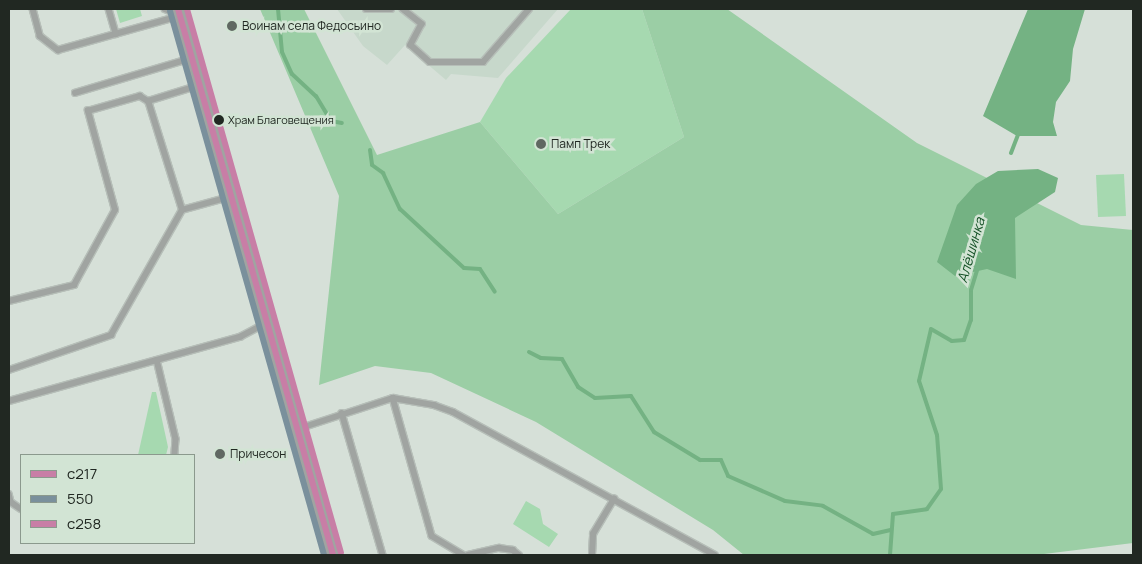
<!DOCTYPE html>
<html>
<head>
<meta charset="utf-8">
<style>
  body { margin:0 }
  #map { position:relative; width:1142px; height:564px; overflow:hidden; background:#d6e0d8; font-family:Manrope,sans-serif }
  div>[style] { position:absolute }
  .built>* { inset:0; background:#c7d8cb }
  .green>* { inset:0; background:#a6d9b0 }
  .forest>* { inset:0; background:#9bcea5 }
  .water>* { inset:0; background:#74b283 }
  .stream>* { height:4px; margin:-2px; padding:0 2px; transform-origin:2px; border-radius:2px; background:#74b283 }
  .roads { filter:drop-shadow(1px 0 #b6beb8) drop-shadow(-1px 0 #b6beb8) drop-shadow(0 1px #b6beb8) drop-shadow(0 -1px #b6beb8) }
  .service>* { height:5.5px; margin:-2.75px; padding:0 2.75px; transform-origin:2.75px; border-radius:2.75px; background:#a0a4a1 }
  .tertiary>* { height:14px; margin:-7px; padding:0 7px; transform-origin:7px; border-radius:7px; background:#a0a4a1 }
  .bus-1>* { height:6px; margin:-3px; padding:0 3px; transform-origin:3px; border-radius:3px; background:#c87ea6 }
  .bus-2>* { height:6px; margin:-3px; padding:0 3px; transform-origin:3px; border-radius:3px; background:#7a909c }
  .bus-3>* { height:6px; margin:-3px; padding:0 3px; transform-origin:3px; border-radius:3px; background:#c87ea6 }
  .dots>* { width:14px; height:14px; translate:-50% -50%; box-sizing:border-box; border:2px solid #d2e4d4; border-radius:50% }
  span { translate:-50% -50%; white-space:nowrap; text-align:center; line-height:1.15; -webkit-text-stroke:5px #d2e4d4; paint-order:stroke }
  .bus-label { font-size:11px; color:#212822 }
  .left { translate:0 -50%; text-align:left }
  .poi-label { font-size:12px; color:#212822 }
  .water-label { font-size:14px; color:#145126; font-style:italic }
  .frame { position:absolute; inset:0; border:10px solid #212822; pointer-events:none }
  .legend { position:absolute; left:20px; top:454px; width:175px; height:90px; box-sizing:border-box; background:#d2e4d4; border:1px solid #8b998d; margin:0; padding:6px 9px; list-style:none; font-size:15px; color:#212822 }
  .legend li { display:flex; align-items:center; gap:10px; height:25px }
  .legend b { width:25px; border:1px solid #8b998d }
</style>
</head>
<body>
<div id="map">
  <div class="built">
    <i style="clip-path:polygon(337px 9px,558px 9px,498px 78px,451px 74px,446px 80px,405px 45px,387px 65px,363px 46px)"></i>
  </div>
  <div class="green">
    <i style="clip-path:polygon(116px 9px,140px 9px,142px 16px,120px 23px)"></i>
    <i style="clip-path:polygon(571px 9px,642px 9px,684px 137px,558px 214px,480px 122px,506px 78px)"></i>
    <i style="clip-path:polygon(1124px 174px,1126px 216px,1098px 217px,1096px 175px)"></i>
    <i style="clip-path:polygon(152px 392px,156px 392px,168px 447px,166px 455px,138px 455px)"></i>
    <i style="clip-path:polygon(526px 501px,540px 509px,543px 524px,558px 534px,549px 547px,513px 524px)"></i>
  </div>
  <div class="forest">
    <i style="clip-path:polygon(260px 9px,304px 9px,377px 155px,480px 122px,558px 214px,684px 137px,642px 9px,727px 9px,917px 143px,1081px 225px,1133px 230px,1133px 543px,1036px 555px,744px 555px,713px 530px,536px 422px,431px 373px,375px 366px,319px 385px,339px 196px)"></i>
  </div>
  <div class="water">
    <i style="clip-path:polygon(1028px 9px,1085px 9px,1073px 49px,1070px 81px,1056px 102px,1053px 122px,1057px 136px,1017px 136px,983px 116px)"></i>
    <i style="clip-path:polygon(1038px 169px,1058px 178px,1055px 192px,1015px 218px,1016px 279px,987px 269px,955px 276px,937px 262px,957px 205px,976px 184px,998px 171px)"></i>
  </div>
  <div class="stream">
    <i style="left:278px;top:9px;width:43px;rotate:84.7deg"></i>
    <i style="left:282px;top:52px;width:24px;rotate:66deg"></i>
    <i style="left:292px;top:74px;width:33px;rotate:43deg"></i>
    <i style="left:316px;top:96px;width:29px;rotate:59deg"></i>
    <i style="left:331px;top:121px;width:11px;rotate:10deg"></i>
    <i style="left:370px;top:150px;width:15px;rotate:82deg"></i>
    <i style="left:372px;top:165px;width:14px;rotate:36deg"></i>
    <i style="left:383px;top:173px;width:40px;rotate:65deg"></i>
    <i style="left:400px;top:209px;width:87px;rotate:42.7deg"></i>
    <i style="left:464px;top:268px;width:16px;rotate:4deg"></i>
    <i style="left:480px;top:269px;width:27px;rotate:57deg"></i>
    <i style="left:1011px;top:153px;width:22px;rotate:-69deg"></i>
    <i style="left:529px;top:352px;width:13px;rotate:27deg"></i>
    <i style="left:541px;top:358px;width:21px;rotate:3deg"></i>
    <i style="left:562px;top:359px;width:32px;rotate:60deg"></i>
    <i style="left:578px;top:387px;width:20px;rotate:33deg"></i>
    <i style="left:595px;top:398px;width:36px;rotate:-3deg"></i>
    <i style="left:631px;top:396px;width:43px;rotate:57.4deg"></i>
    <i style="left:654px;top:432px;width:54px;rotate:31.3deg"></i>
    <i style="left:700px;top:460px;width:21px"></i>
    <i style="left:721px;top:460px;width:17px;rotate:66deg"></i>
    <i style="left:728px;top:476px;width:62px;rotate:23.7deg"></i>
    <i style="left:785px;top:501px;width:38px;rotate:7deg"></i>
    <i style="left:823px;top:506px;width:57px;rotate:29.2deg"></i>
    <i style="left:873px;top:534px;width:18px;rotate:-13deg"></i>
    <i style="left:890px;top:555px;width:41px;rotate:-85.8deg"></i>
    <i style="left:893px;top:514px;width:34px;rotate:-8deg"></i>
    <i style="left:927px;top:509px;width:24px;rotate:-55deg"></i>
    <i style="left:941px;top:489px;width:54px;rotate:-94.2deg"></i>
    <i style="left:937px;top:435px;width:57px;rotate:-108.4deg"></i>
    <i style="left:919px;top:381px;width:53px;rotate:-77deg"></i>
    <i style="left:931px;top:329px;width:24px;rotate:30deg"></i>
    <i style="left:952px;top:341px;width:12px;rotate:-5deg"></i>
    <i style="left:964px;top:340px;width:21px;rotate:-71deg"></i>
    <i style="left:971px;top:320px;width:30px;rotate:-90deg"></i>
    <i style="left:971px;top:290px;width:24px;rotate:-73deg"></i>
  </div>
  <div class="roads">
    <div class="service">
      <i style="left:33px;top:9px;width:28px;rotate:75deg"></i>
      <i style="left:40px;top:36px;width:23px;rotate:38deg"></i>
      <i style="left:58px;top:50px;width:127px;rotate:-15.6deg"></i>
      <i style="left:109px;top:9px;width:26px;rotate:74deg"></i>
      <i style="left:165px;top:9px;width:13px;rotate:23deg"></i>
      <i style="left:366px;top:9px;width:25px"></i>
      <i style="left:403px;top:9px;width:24px;rotate:38deg"></i>
      <i style="left:422px;top:24px;width:24px;rotate:118deg"></i>
      <i style="left:411px;top:45px;width:25px;rotate:42deg"></i>
      <i style="left:430px;top:62px;width:53px"></i>
      <i style="left:483px;top:62px;width:70px;rotate:-49deg"></i>
      <i style="left:75px;top:93px;width:122px;rotate:-16.7deg"></i>
      <i style="left:182px;top:210px;width:49px;rotate:-15.5deg"></i>
      <i style="left:9px;top:301px;width:67px;rotate:-13.8deg"></i>
      <i style="left:74px;top:285px;width:85px;rotate:-61.3deg"></i>
      <i style="left:115px;top:210px;width:103px;rotate:-105.3deg"></i>
      <i style="left:88px;top:111px;width:54px;rotate:-16.1deg"></i>
      <i style="left:140px;top:96px;width:9px;rotate:32deg"></i>
      <i style="left:148px;top:101px;width:54px;rotate:-17.1deg"></i>
      <i style="left:157px;top:360px;width:81px;rotate:76.5deg"></i>
      <i style="left:176px;top:439px;width:16px;rotate:94deg"></i>
      <i style="left:9px;top:370px;width:108px;rotate:-18.9deg"></i>
      <i style="left:111px;top:335px;width:144px;rotate:-60.4deg"></i>
      <i style="left:182px;top:210px;width:114px;rotate:-107.3deg"></i>
      <i style="left:393px;top:398px;width:143px;rotate:74.2deg"></i>
      <i style="left:432px;top:536px;width:37px;rotate:31deg"></i>
      <i style="left:9px;top:401px;width:240px;rotate:-15.5deg"></i>
      <i style="left:240px;top:337px;width:30px;rotate:-28deg"></i>
      <i style="left:342px;top:413px;width:148px;rotate:73.9deg"></i>
      <i style="left:298px;top:429px;width:100px;rotate:-18.1deg"></i>
      <i style="left:393px;top:398px;width:42px;rotate:9.7deg"></i>
      <i style="left:434px;top:405px;width:20px;rotate:20deg"></i>
      <i style="left:453px;top:412px;width:298px;rotate:28.6deg"></i>
      <i style="left:9px;top:494px;width:8px;rotate:76deg"></i>
      <i style="left:11px;top:502px;width:12px;rotate:35deg"></i>
      <i style="left:468px;top:555px;width:32px;rotate:-13deg"></i>
      <i style="left:499px;top:548px;width:14px;rotate:8deg"></i>
      <i style="left:513px;top:550px;width:8px;rotate:40deg"></i>
      <i style="left:592px;top:555px;width:21px;rotate:-87deg"></i>
      <i style="left:593px;top:534px;width:41px;rotate:-59deg"></i>
    </div>
    <div class="tertiary">
      <i style="left:178px;top:9px;width:568px;rotate:74.15deg"></i>
    </div>
  </div>
  <div class="bus-1">
    <i style="left:178px;top:9px;width:568px;rotate:74.15deg"></i>
  </div>
  <div class="bus-2">
    <i style="left:170px;top:11px;width:565px;rotate:74.19deg"></i>
  </div>
  <div class="bus-3">
    <i style="left:187px;top:9px;width:565px;rotate:74.19deg"></i>
  </div>
  <div class="dots">
    <i style="left:232px;top:26px;background:#606862"></i>
    <i style="left:219px;top:120px;background:#212822"></i>
    <i style="left:541px;top:144px;background:#606862"></i>
    <i style="left:220px;top:454px;background:#606862"></i>
  </div>
  <div class="bus-label">
    <span class="left" style="left:228px;top:120px">Храм Благовещения</span>
  </div>
  <div class="poi-label">
    <span class="left" style="left:242px;top:26px">Воинам села Федосьино</span>
    <span class="left" style="left:551px;top:144px">Памп Трек</span>
    <span class="left" style="left:230px;top:454px">Причесон</span>
  </div>
  <div class="water-label">
    <span style="left:971px;top:250px;rotate:-74deg">Алёшинка</span>
  </div>
  <div class="frame"></div>
  <ul class="legend">
  <li><b style="height:6px;background:#c87ea6"></b>с217</li>
  <li><b style="height:6px;background:#7a909c"></b>550</li>
  <li><b style="height:6px;background:#c87ea6"></b>с258</li>
  </ul>
</div>
</body>
</html>
